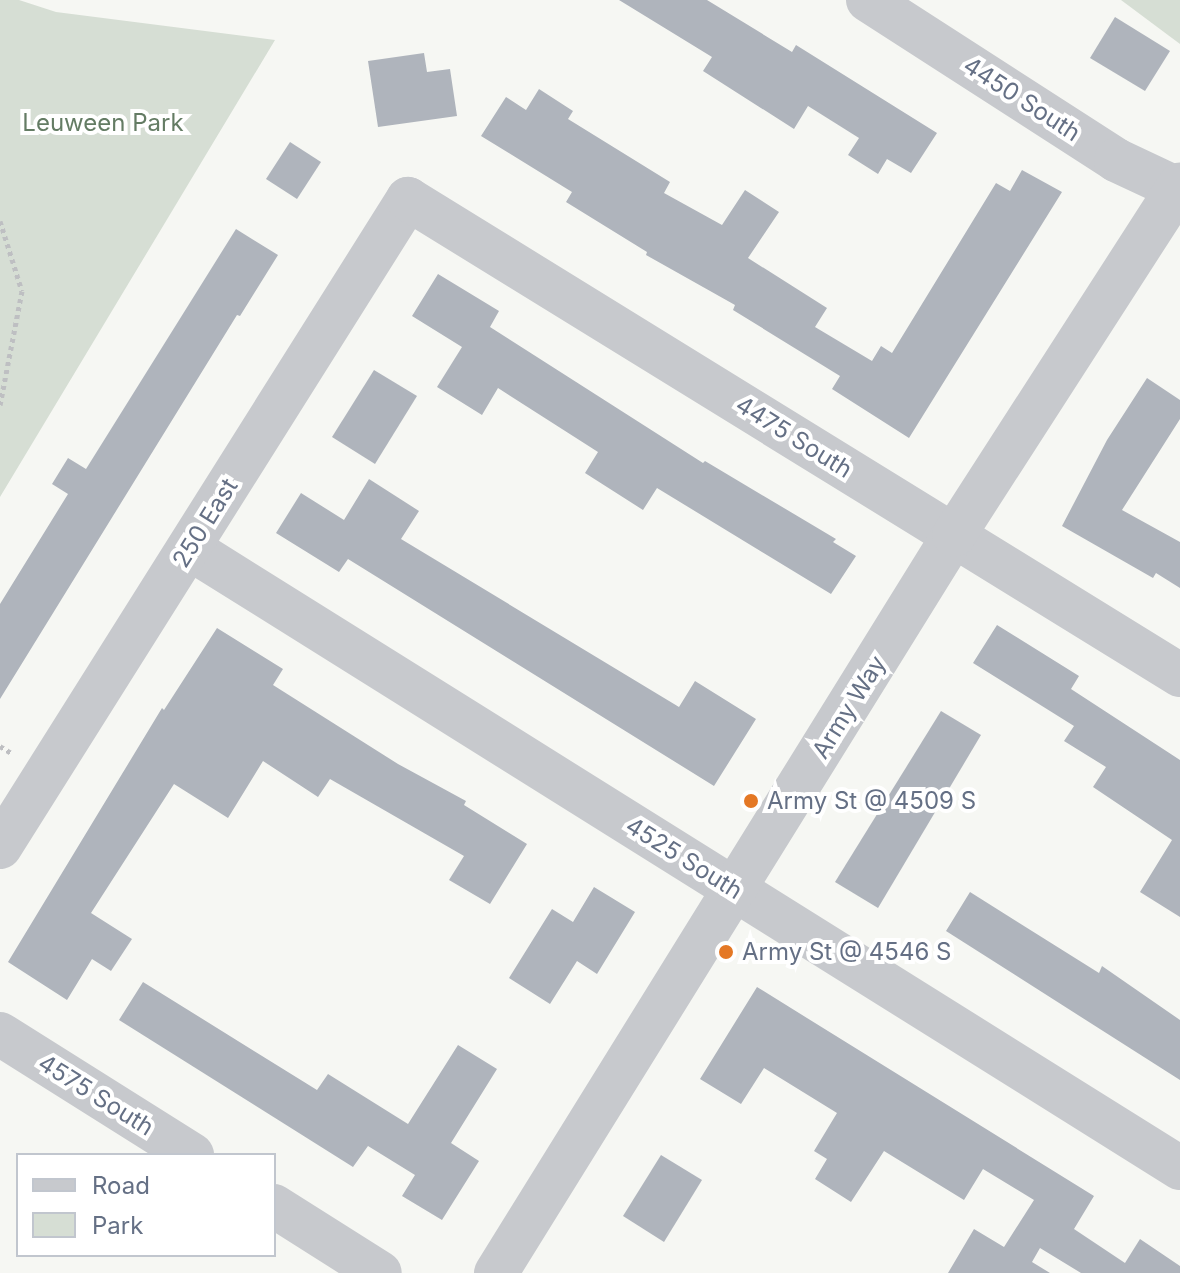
<!DOCTYPE html>
<html>
<head>
<meta charset="utf-8">
<style>
  body { margin:0 }
  #map { position:relative; width:1180px; height:1273px; overflow:hidden; background:#f6f7f3; font-family:Inter,sans-serif }
  div>[style] { position:absolute }
  .green>* { inset:0; background:#d6ded4 }
  .building>* { inset:0; background:#afb4bc }
  .path>* { height:5px; margin-top:-2.5px; transform-origin:0; background:repeating-linear-gradient(90deg,#bebfc2 0 4px,transparent 0 8px) }
  .street>* { height:44px; margin:-22px; padding:0 22px; transform-origin:22px; border-radius:22px; background:#c7c9cd }
  .dots>* { width:22px; height:22px; translate:-50% -50%; box-sizing:border-box; border:4px solid #fff; border-radius:50% }
  span { translate:-50% -50%; white-space:nowrap; text-align:center; line-height:1.15; -webkit-text-stroke:8px #fff; paint-order:stroke }
  .street-label { font-size:24px; color:#657085 }
  .park-label { font-size:24px; color:#647c64 }
  .poi-label { font-size:24px; color:#657085 }
  .left { translate:0 -50%; text-align:left }
  .legend { position:absolute; left:16px; top:1153px; width:260px; height:104px; box-sizing:border-box; background:#fff; border:2px solid #c1c6ce; margin:0; padding:10px 14px; list-style:none; font-size:24px; color:#657085 }
  .legend li { display:flex; align-items:center; gap:16px; height:40px }
  .legend b { width:40px; border:2px solid #c1c6ce }
</style>
</head>
<body>
<div id="map">
  <div class="green">
    <i style="clip-path:polygon(0 0,19px 0,56px 12px,275px 40px,0 497px)"></i>
    <i style="clip-path:polygon(1121px 0,1180px 0,1180px 44px)"></i>
  </div>
  <div class="building">
    <i style="clip-path:polygon(619px 0,707px 0,792px 52px,796px 45px,937px 133px,911px 173px,887px 159px,878px 174px,848px 155px,859px 138px,808px 106px,794px 129px,703px 71px,712px 57px)"></i>
    <i style="clip-path:polygon(1115px 17px,1170px 51px,1145px 91px,1090px 58px)"></i>
    <i style="clip-path:polygon(424px 53px,427px 72px,450px 69px,457px 116px,378px 127px,368px 61px)"></i>
    <i style="clip-path:polygon(539px 89px,573px 111px,568px 119px,670px 182px,664px 193px,722px 225px,745px 190px,779px 212px,748px 258px,827px 308px,815px 327px,872px 361px,881px 346px,892px 353px,996px 183px,1010px 191px,1022px 170px,1062px 192px,909px 438px,832px 389px,840px 376px,733px 310px,735px 305px,646px 255px,647px 252px,566px 202px,572px 192px,481px 136px,506px 97px,526px 110px)"></i>
    <i style="clip-path:polygon(290px 142px,321px 162px,297px 199px,266px 179px)"></i>
    <i style="clip-path:polygon(236px 229px,278px 255px,240px 316px,237px 315px,0 699px,0 604px,68px 494px,52px 484px,68px 458px,86px 469px)"></i>
    <i style="clip-path:polygon(438px 274px,499px 311px,490px 327px,703px 463px,705px 461px,836px 539px,833px 542px,856px 556px,831px 594px,657px 488px,643px 510px,585px 473px,598px 452px,498px 388px,482px 415px,437px 387px,462px 347px,412px 316px)"></i>
    <i style="clip-path:polygon(374px 370px,417px 396px,375px 464px,332px 437px)"></i>
    <i style="clip-path:polygon(1147px 378px,1180px 400px,1180px 419px,1122px 510px,1180px 542px,1180px 588px,1156px 573px,1153px 578px,1062px 526px,1107px 440px)"></i>
    <i style="clip-path:polygon(369px 479px,419px 511px,401px 539px,679px 707px,695px 681px,756px 719px,714px 786px,348px 559px,339px 572px,276px 533px,301px 493px,344px 520px)"></i>
    <i style="clip-path:polygon(997px 625px,1079px 676px,1071px 689px,1180px 760px,1180px 917px,1140px 892px,1172px 840px,1093px 787px,1106px 767px,1064px 741px,1074px 726px,973px 663px)"></i>
    <i style="clip-path:polygon(217px 628px,283px 669px,273px 685px,398px 764px,466px 801px,464px 805px,527px 844px,490px 904px,449px 880px,464px 856px,330px 779px,318px 797px,263px 761px,228px 818px,174px 784px,91px 913px,132px 939px,111px 971px,92px 959px,67px 1000px,8px 962px,162px 708px,164px 710px)"></i>
    <i style="clip-path:polygon(941px 711px,981px 735px,878px 908px,835px 882px)"></i>
    <i style="clip-path:polygon(594px 887px,635px 912px,597px 974px,577px 961px,550px 1004px,509px 978px,552px 909px,573px 922px)"></i>
    <i style="clip-path:polygon(970px 892px,1099px 973px,1102px 966px,1180px 1020px,1180px 1080px,946px 931px)"></i>
    <i style="clip-path:polygon(143px 982px,317px 1090px,328px 1074px,408px 1124px,458px 1045px,497px 1069px,451px 1143px,479px 1161px,442px 1220px,402px 1196px,415px 1175px,368px 1146px,353px 1167px,119px 1020px)"></i>
    <i style="clip-path:polygon(757px 987px,1094px 1196px,1074px 1229px,1125px 1263px,1140px 1239px,1180px 1266px,1180px 1273px,1081px 1273px,1040px 1248px,1032px 1262px,1050px 1273px,948px 1273px,974px 1229px,1004px 1247px,1034px 1200px,983px 1169px,964px 1200px,884px 1151px,851px 1202px,815px 1179px,827px 1159px,814px 1151px,837px 1113px,764px 1068px,741px 1104px,700px 1079px)"></i>
    <i style="clip-path:polygon(661px 1155px,702px 1180px,664px 1242px,623px 1216px)"></i>
  </div>
  <div class="path">
    <i style="left:0;top:221px;width:73px;rotate:72.6deg"></i>
    <i style="left:22px;top:291px;width:116px;rotate:100.9deg"></i>
    <i style="left:0;top:746px;width:15px;rotate:32deg"></i>
  </div>
  <div class="street">
    <i style="left:868px;top:0;width:295px;rotate:32.8deg"></i>
    <i style="left:1116px;top:160px;width:71px;rotate:25.1deg"></i>
    <i style="left:189px;top:548px;width:1169px;rotate:32.03deg"></i>
    <i style="left:0;top:847px;width:766px;rotate:-57.8deg"></i>
    <i style="left:408px;top:199px;width:907px;rotate:31.66deg"></i>
    <i style="left:0;top:1034px;width:227px;rotate:32.2deg"></i>
    <i style="left:274px;top:1206px;width:125px;rotate:32.3deg"></i>
    <i style="left:496px;top:1273px;width:869px;rotate:-58.18deg"></i>
    <i style="left:954px;top:535px;width:417px;rotate:-57.2deg"></i>
  </div>
  <div class="dots">
    <i style="left:751px;top:801px;background:#e47825"></i>
    <i style="left:726px;top:952px;background:#e47825"></i>
  </div>
  <div class="street-label">
    <span style="left:1022px;top:99px;rotate:33deg">4450 South</span>
    <span style="left:794px;top:437px;rotate:32deg">4475 South</span>
    <span style="left:205px;top:523px;rotate:-58deg">250 East</span>
    <span style="left:849px;top:707px;rotate:-58deg">Army Way</span>
    <span style="left:684px;top:858px;rotate:32deg">4525 South</span>
    <span style="left:96px;top:1095px;rotate:32deg">4575 South</span>
  </div>
  <div class="park-label">
    <span style="left:103px;top:123px">Leuween Park</span>
  </div>
  <div class="poi-label">
    <span class="left" style="left:767px;top:801px">Army St @ 4509 S</span>
    <span class="left" style="left:742px;top:952px">Army St @ 4546 S</span>
  </div>
  <ul class="legend">
  <li><b style="height:10px;background:#c7c9cd"></b>Road</li>
  <li><b style="height:22px;background:#d6ded4"></b>Park</li>
  </ul>
</div>
</body>
</html>
